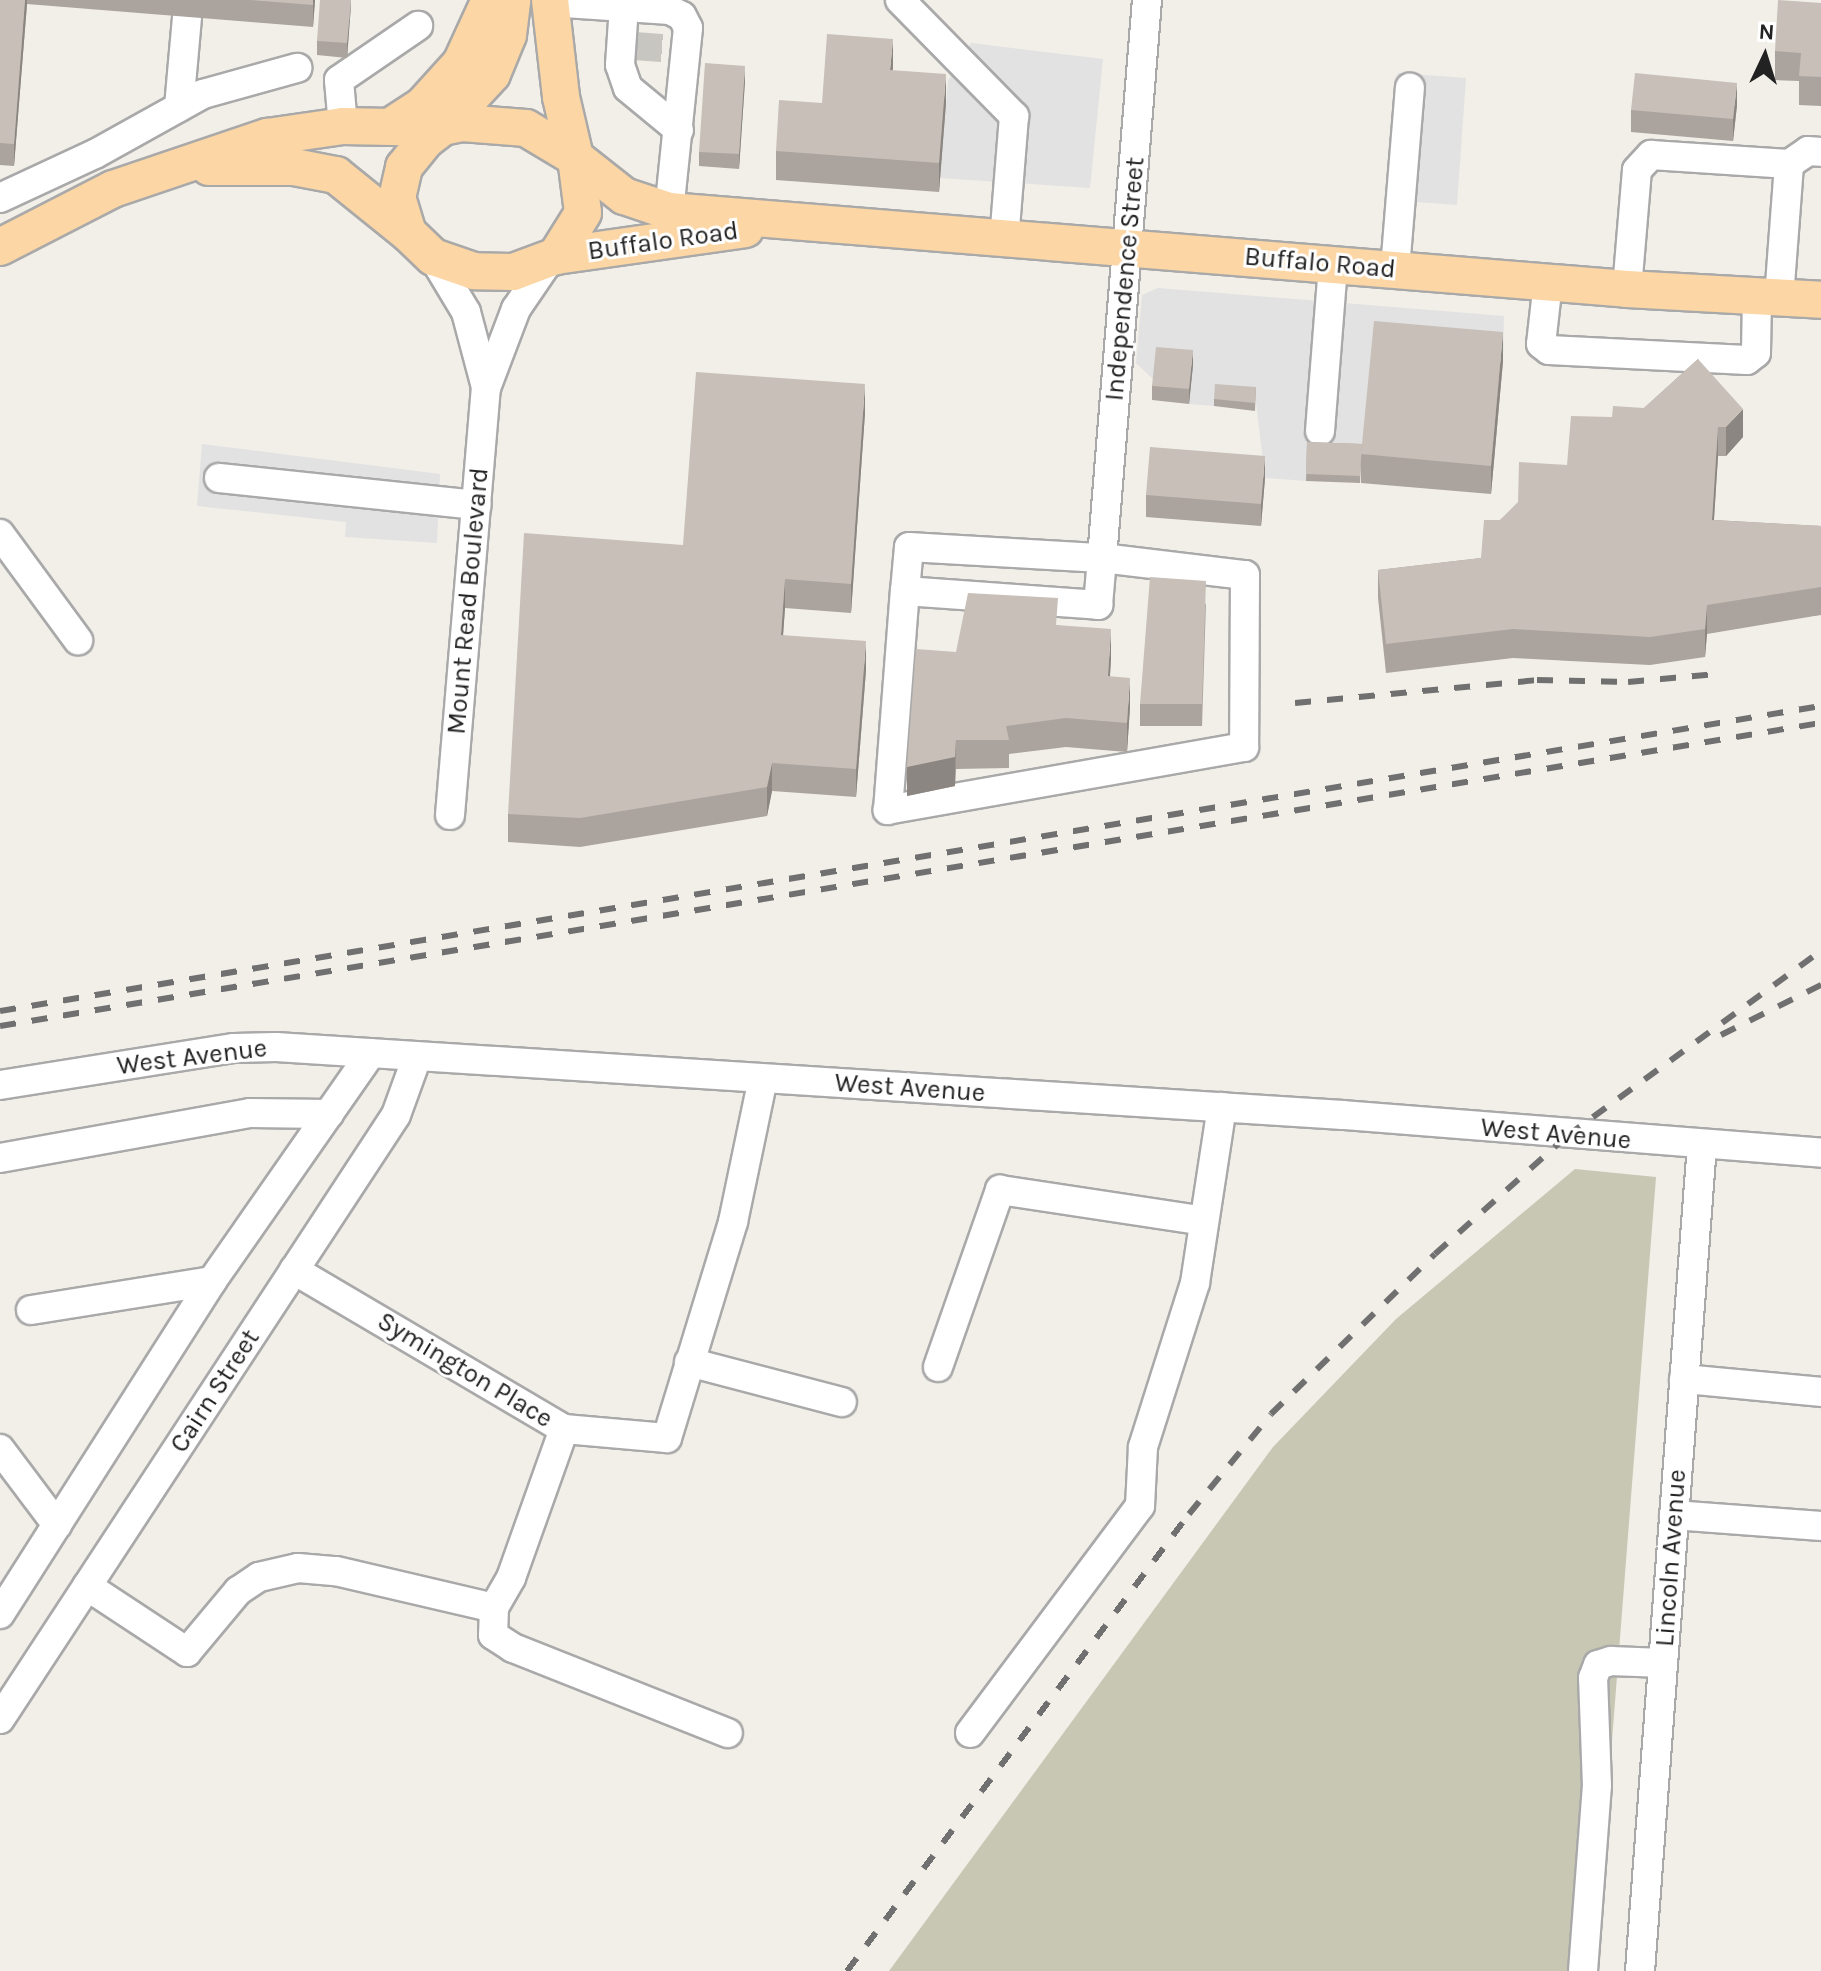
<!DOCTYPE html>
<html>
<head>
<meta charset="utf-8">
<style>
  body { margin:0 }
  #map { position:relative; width:1821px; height:1971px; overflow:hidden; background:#f2efe9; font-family:Karla,sans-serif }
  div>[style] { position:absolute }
  .construction>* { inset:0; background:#c7c7b4 }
  .parking>* { inset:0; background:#e2e2e2 }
  .minor-tunnel>* { height:28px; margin-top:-14px; transform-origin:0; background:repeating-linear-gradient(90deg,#c8c6c1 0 28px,transparent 0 42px) }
  .roads { filter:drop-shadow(2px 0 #a9a9a9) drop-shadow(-2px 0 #a9a9a9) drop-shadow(0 2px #a9a9a9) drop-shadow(0 -2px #a9a9a9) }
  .minor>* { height:28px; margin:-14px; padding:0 14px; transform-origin:14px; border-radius:14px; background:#fff }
  .major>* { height:36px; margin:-18px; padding:0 18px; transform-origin:18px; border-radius:18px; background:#fcd6a4 }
  .rail>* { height:6px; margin-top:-3px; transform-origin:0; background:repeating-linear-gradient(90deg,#707070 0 16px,transparent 0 32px) }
  .wall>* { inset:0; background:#aba49e }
  .shaded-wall>* { inset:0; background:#8b8681 }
  .building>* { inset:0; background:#c7bfb8 }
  span { translate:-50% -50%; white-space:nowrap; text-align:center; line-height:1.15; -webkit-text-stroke:6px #fff; paint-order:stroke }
  .street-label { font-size:26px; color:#222 }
  .north { position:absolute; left:1725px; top:16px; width:80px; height:80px; -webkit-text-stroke:6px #fff; paint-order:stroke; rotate:4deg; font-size:22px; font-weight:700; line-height:32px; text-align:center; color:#222 }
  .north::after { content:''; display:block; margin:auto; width:28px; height:36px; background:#222; clip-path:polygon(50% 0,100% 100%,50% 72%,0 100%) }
</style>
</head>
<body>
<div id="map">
  <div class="construction">
    <i style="clip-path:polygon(1575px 1169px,1656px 1177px,1594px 1971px,889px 1971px,1273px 1447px,1396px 1319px)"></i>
  </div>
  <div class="parking">
    <i style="clip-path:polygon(971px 43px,1103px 59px,1090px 188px,940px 178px,948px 81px)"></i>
    <i style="clip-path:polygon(1398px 73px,1466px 78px,1457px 205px,1390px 200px)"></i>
    <i style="clip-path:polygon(1158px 288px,1504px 316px,1503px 361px,1374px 349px,1365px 452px,1308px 449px,1306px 481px,1265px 478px,1255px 395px,1214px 406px,1189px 404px,1192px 365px,1154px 380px,1136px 363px,1142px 295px)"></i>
    <i style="clip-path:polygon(202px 444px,440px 474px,437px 543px,345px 537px,346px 522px,197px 506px)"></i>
  </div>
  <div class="minor-tunnel">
    <i style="left:634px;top:46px;width:31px;rotate:4deg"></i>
  </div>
  <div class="roads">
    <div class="minor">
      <i style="left:900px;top:0;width:163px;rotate:45.5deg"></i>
      <i style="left:1014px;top:116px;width:123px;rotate:94.6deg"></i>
      <i style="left:550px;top:2px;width:120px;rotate:3.8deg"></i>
      <i style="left:670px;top:10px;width:13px;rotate:27deg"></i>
      <i style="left:682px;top:16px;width:13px;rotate:63deg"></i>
      <i style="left:688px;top:28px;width:184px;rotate:95.9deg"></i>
      <i style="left:624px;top:6px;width:59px;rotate:93.9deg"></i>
      <i style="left:620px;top:65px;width:24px;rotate:71deg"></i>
      <i style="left:628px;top:88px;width:66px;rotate:39.5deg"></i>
      <i style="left:179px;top:107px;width:90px;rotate:-84.9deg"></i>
      <i style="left:343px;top:126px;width:46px;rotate:-95deg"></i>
      <i style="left:339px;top:80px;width:96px;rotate:-34.4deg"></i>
      <i style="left:0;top:198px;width:105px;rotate:-24.9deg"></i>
      <i style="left:95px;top:154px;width:124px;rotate:-29.1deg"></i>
      <i style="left:203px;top:94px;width:98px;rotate:-15.5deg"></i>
      <i style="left:433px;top:257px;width:64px;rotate:59deg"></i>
      <i style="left:466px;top:312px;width:78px;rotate:75.1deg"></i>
      <i style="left:1395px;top:269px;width:182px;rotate:-85.3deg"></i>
      <i style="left:1548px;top:282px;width:62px;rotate:96.4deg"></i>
      <i style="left:1541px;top:344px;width:10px;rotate:37deg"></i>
      <i style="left:1549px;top:350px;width:198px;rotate:2.9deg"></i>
      <i style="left:1747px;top:360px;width:11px;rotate:-38deg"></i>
      <i style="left:1756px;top:353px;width:56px;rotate:-89deg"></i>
      <i style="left:1627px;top:289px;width:119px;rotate:-85.2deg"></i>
      <i style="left:1637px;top:170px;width:21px;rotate:-47deg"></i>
      <i style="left:1651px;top:155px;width:138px;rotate:3.7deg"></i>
      <i style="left:1789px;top:164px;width:23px;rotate:-34deg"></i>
      <i style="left:1808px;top:151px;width:13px;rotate:4deg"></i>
      <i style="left:1779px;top:298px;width:134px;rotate:-85.7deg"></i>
      <i style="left:1320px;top:431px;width:168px;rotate:-85.5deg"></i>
      <i style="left:219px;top:478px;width:259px;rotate:6deg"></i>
      <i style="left:0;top:534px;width:132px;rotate:53.7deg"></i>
      <i style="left:905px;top:591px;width:44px;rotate:-84.8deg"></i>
      <i style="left:909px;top:547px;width:193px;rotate:3.3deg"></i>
      <i style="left:1102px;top:558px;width:144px;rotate:6.8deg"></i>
      <i style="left:1245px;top:575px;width:172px;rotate:90.3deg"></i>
      <i style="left:1244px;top:747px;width:362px;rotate:170deg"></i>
      <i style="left:888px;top:810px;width:220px;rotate:-85.6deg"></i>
      <i style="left:905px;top:591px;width:194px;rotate:4.1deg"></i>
      <i style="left:1098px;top:605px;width:47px;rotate:-85.1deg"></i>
      <i style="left:1102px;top:558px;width:560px;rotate:-85.39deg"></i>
      <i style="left:450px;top:815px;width:429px;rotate:-85.2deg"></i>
      <i style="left:486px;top:388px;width:85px;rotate:-69.2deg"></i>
      <i style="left:516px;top:309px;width:60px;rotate:-55.8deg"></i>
      <i style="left:0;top:1085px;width:237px;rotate:-9deg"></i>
      <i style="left:234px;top:1048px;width:42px;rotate:-1.4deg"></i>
      <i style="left:276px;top:1047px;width:1069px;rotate:3.65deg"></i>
      <i style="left:1343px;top:1115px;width:480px;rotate:4.5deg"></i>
      <i style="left:0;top:1158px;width:254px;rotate:-10.2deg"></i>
      <i style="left:250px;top:1113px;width:79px;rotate:0.7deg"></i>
      <i style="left:294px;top:1270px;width:313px;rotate:30.5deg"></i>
      <i style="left:564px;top:1429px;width:103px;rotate:5deg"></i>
      <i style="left:667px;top:1438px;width:226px;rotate:-73deg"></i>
      <i style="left:733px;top:1222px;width:146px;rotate:-78.2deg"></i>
      <i style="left:31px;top:1310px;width:183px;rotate:-9.1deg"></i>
      <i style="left:689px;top:1362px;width:158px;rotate:14.7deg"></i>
      <i style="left:938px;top:1367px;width:188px;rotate:-70.7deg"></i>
      <i style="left:1000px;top:1190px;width:206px;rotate:8.6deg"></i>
      <i style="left:1684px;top:1379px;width:138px;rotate:5.4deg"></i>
      <i style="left:564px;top:1429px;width:158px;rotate:109.6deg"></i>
      <i style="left:511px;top:1578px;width:34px;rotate:120deg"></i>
      <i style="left:494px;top:1608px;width:27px;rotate:92deg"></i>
      <i style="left:493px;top:1635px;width:24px;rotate:33deg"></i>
      <i style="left:513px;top:1648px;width:231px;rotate:21.6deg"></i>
      <i style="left:0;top:1449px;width:95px;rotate:53.1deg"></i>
      <i style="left:1674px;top:1515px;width:147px;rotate:4.3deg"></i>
      <i style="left:87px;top:1586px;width:120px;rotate:33.4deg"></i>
      <i style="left:187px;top:1652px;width:80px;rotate:-50.1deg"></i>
      <i style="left:238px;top:1591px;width:25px;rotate:-34deg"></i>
      <i style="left:259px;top:1577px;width:40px;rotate:-13deg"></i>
      <i style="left:298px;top:1568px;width:38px;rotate:5deg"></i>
      <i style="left:336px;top:1571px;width:162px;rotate:13.2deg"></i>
      <i style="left:0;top:1614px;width:395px;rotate:-57.5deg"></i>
      <i style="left:212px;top:1281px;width:278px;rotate:-55.1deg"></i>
      <i style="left:0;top:1719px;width:722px;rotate:-56.75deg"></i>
      <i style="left:396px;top:1115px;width:62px;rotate:-70.1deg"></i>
      <i style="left:970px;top:1733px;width:284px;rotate:-53.2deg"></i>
      <i style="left:1140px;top:1506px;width:59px;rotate:-87.1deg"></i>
      <i style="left:1143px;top:1447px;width:172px;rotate:-72.4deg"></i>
      <i style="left:1195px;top:1283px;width:178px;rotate:-81.3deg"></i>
      <i style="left:1583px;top:1971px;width:186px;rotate:-85.7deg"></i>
      <i style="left:1597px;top:1786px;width:108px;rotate:-92.1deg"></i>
      <i style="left:1593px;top:1678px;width:14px;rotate:-69deg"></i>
      <i style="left:1598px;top:1665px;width:14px;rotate:-17deg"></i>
      <i style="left:1611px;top:1661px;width:52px;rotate:2.2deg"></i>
      <i style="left:1640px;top:1971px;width:828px;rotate:-85.71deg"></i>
    </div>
    <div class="major">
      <i style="left:550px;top:0;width:98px;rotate:83.5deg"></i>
      <i style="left:561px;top:97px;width:62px;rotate:76.9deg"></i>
      <i style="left:462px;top:123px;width:64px;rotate:4.5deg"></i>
      <i style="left:526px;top:128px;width:58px;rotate:31deg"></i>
      <i style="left:576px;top:158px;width:55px;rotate:82.7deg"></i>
      <i style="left:583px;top:213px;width:51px;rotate:122.1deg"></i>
      <i style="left:556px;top:256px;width:46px;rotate:159.6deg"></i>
      <i style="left:513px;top:272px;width:39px;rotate:-179deg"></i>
      <i style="left:474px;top:271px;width:43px;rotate:-161.1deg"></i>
      <i style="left:433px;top:257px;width:35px;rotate:-136deg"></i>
      <i style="left:408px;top:233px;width:37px;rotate:-107deg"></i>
      <i style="left:397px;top:198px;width:32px;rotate:-77deg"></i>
      <i style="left:404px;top:167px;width:36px;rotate:-51deg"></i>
      <i style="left:427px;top:139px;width:20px;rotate:-37deg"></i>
      <i style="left:443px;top:127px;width:19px;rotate:-12deg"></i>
      <i style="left:394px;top:124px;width:33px;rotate:-33deg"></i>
      <i style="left:422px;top:106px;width:58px;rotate:-47.8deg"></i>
      <i style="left:461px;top:63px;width:69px;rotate:-65.3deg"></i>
      <i style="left:443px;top:127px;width:72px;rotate:-47.2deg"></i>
      <i style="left:492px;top:74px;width:42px;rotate:-67.7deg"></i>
      <i style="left:508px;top:35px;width:35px;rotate:-83deg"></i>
      <i style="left:576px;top:158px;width:61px;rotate:38.4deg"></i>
      <i style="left:624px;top:196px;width:47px;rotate:18.4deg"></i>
      <i style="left:669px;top:211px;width:961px;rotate:4.65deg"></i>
      <i style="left:1627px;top:289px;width:194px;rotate:3.2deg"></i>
      <i style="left:209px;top:167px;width:85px"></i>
      <i style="left:294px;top:167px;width:43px;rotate:10.8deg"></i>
      <i style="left:336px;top:175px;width:92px;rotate:38.9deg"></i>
      <i style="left:0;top:247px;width:127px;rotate:-27.2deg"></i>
      <i style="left:113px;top:189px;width:163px;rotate:-18.7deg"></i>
      <i style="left:267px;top:137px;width:77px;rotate:-8.2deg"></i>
      <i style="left:343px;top:126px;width:98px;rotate:1.2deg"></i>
      <i style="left:556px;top:256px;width:191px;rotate:-8.1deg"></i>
    </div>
  </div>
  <div class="rail">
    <i style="left:1295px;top:703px;width:243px;rotate:-5.4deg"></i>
    <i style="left:1537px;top:680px;width:91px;rotate:1.3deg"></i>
    <i style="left:1628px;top:682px;width:89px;rotate:-5.1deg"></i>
    <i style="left:0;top:1011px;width:1846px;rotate:-9.51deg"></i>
    <i style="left:0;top:1026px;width:1846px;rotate:-9.45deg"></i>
    <i style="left:1721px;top:1035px;width:112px;rotate:-26.6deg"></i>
    <i style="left:847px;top:1971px;width:571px;rotate:-53.19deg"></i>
    <i style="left:1189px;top:1514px;width:129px;rotate:-50.6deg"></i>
    <i style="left:1271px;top:1414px;width:229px;rotate:-44.3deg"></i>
    <i style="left:1435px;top:1254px;width:177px;rotate:-41.8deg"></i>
    <i style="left:1567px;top:1136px;width:314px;rotate:-36.1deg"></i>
  </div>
  <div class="wall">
    <i style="clip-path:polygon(0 0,315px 0,313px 27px,27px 4px,14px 166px,0 165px)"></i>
    <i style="clip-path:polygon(351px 0,347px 58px,317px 55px,317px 41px)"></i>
    <i style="clip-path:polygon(1821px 3px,1821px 106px,1799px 105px,1799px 81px,1775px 80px,1775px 51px)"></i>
    <i style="clip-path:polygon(893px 71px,946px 103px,939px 192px,776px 180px,776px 151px,822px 103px)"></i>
    <i style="clip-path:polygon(745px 81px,739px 169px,699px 166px,699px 152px)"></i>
    <i style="clip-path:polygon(1737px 105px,1733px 141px,1631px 132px,1631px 110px)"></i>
    <i style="clip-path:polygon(1698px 359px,1743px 437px,1726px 456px,1718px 456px,1714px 520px,1821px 526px,1821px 615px,1707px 634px,1705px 657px,1650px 665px,1513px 658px,1386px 673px,1378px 598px,1378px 570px,1481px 558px,1500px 520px,1567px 465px,1612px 417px,1644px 408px)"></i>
    <i style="clip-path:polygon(1503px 361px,1491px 494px,1361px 483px,1361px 463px,1360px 483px,1306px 481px,1307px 442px,1362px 444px)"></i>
    <i style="clip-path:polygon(1193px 365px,1189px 404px,1152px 400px,1152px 386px)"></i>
    <i style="clip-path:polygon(1256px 387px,1255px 411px,1214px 406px,1214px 399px)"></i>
    <i style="clip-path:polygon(865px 413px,851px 613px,785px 608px,783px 635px,866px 670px,856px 797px,772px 791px,767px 816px,580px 847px,508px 842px,508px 814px,683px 545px)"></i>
    <i style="clip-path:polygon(1265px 478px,1261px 526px,1146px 517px,1146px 495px)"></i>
    <i style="clip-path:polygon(1206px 603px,1202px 726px,1140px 726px,1140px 704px)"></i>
    <i style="clip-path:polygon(1058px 625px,1111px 658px,1110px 677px,1130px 707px,1127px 752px,1066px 747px,1009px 754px,1009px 768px,956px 769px,955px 786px,907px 796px,956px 652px)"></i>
  </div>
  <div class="shaded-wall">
    <i style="clip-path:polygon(25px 0,27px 0,27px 4px,14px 166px,14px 144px)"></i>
    <i style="clip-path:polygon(313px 0,315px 0,313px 27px)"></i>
    <i style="clip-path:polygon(351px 0,351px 6px,347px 58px,347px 43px)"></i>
    <i style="clip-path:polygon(893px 39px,893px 68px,890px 99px,890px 70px)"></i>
    <i style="clip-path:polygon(745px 66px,745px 81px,739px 169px,739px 154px)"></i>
    <i style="clip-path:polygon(946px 74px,946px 103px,939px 192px,939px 163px)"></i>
    <i style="clip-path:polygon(1737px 83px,1737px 105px,1733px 141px,1733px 119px)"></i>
    <i style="clip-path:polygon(1503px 332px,1503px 361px,1491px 494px,1491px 466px)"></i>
    <i style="clip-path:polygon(1193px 350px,1193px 365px,1189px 404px,1189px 389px)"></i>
    <i style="clip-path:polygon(865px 384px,865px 413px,851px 613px,851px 584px)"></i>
    <i style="clip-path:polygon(1743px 409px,1743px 437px,1726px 456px,1726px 427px)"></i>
    <i style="clip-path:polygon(1718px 427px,1718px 456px,1712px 549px,1712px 520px)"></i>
    <i style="clip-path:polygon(1265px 456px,1265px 478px,1261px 526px,1261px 504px)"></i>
    <i style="clip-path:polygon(785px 579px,785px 608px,781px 664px,781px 635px)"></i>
    <i style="clip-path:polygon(1707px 605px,1707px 634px,1705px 657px,1705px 629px)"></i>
    <i style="clip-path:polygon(1111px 629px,1111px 658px,1108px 705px,1108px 676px)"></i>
    <i style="clip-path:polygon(866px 641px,866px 670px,856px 797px,856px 769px)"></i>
    <i style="clip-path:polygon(1130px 678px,1130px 707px,1127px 752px,1127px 723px)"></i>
    <i style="clip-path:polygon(956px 740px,955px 786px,907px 796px,907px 767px)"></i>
    <i style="clip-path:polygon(772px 763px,772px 791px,767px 816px,767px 787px)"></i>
  </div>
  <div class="building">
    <i style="clip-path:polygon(0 0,25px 0,14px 144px,0 143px)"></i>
    <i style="clip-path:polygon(250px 0,313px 0,313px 5px)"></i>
    <i style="clip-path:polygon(320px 0,351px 0,347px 43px,317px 41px)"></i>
    <i style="clip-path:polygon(1778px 0,1821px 3px,1821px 77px,1799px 76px,1801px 53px,1775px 51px)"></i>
    <i style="clip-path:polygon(827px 34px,893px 39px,890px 70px,946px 74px,939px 163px,776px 151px,779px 100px,822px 103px)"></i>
    <i style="clip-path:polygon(705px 63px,745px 66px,739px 154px,699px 152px)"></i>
    <i style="clip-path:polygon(1635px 73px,1737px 83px,1733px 119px,1631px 110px)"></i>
    <i style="clip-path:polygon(1374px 321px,1503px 332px,1491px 466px,1361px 454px)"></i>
    <i style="clip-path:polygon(1156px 347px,1193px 350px,1189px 389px,1152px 386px)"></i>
    <i style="clip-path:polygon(1698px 359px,1743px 409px,1726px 427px,1718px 427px,1712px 520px,1821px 526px,1821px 587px,1707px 605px,1705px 629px,1650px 637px,1513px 629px,1386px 644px,1378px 570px,1481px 558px,1484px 520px,1500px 520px,1518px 502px,1519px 462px,1567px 465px,1571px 416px,1612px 417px,1613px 406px,1644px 408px)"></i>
    <i style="clip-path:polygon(696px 372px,865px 384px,851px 584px,785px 579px,781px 635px,866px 641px,856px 769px,772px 763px,767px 787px,580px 818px,508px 814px,524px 533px,683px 545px)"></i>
    <i style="clip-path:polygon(1215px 384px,1256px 387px,1255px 403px,1214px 399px)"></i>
    <i style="clip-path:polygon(1307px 442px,1362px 444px,1360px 476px,1306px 474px)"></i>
    <i style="clip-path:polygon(1150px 447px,1265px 456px,1261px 504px,1146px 495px)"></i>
    <i style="clip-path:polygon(1150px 577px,1206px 581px,1202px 704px,1140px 704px)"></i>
    <i style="clip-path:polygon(968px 593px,1058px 598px,1056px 625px,1111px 629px,1108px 676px,1130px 678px,1127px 723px,1066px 718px,1006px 726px,1009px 740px,956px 740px,955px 757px,907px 767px,916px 649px,956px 652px)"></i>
  </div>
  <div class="street-label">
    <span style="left:663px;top:241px;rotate:-8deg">Buffalo Road</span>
    <span style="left:1320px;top:263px;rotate:5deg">Buffalo Road</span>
    <span style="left:1125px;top:279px;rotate:-85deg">Independence Street</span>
    <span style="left:468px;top:601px;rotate:-85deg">Mount Read Boulevard</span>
    <span style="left:192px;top:1057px;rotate:-7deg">West Avenue</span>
    <span style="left:910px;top:1088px;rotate:4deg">West Avenue</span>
    <span style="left:1556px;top:1134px;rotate:5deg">West Avenue</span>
    <span style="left:465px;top:1370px;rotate:31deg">Symington Place</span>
    <span style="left:215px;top:1391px;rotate:-57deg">Cairn Street</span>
    <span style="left:1671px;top:1558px;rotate:-86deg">Lincoln Avenue</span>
  </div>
  <div class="north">N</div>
</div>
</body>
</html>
